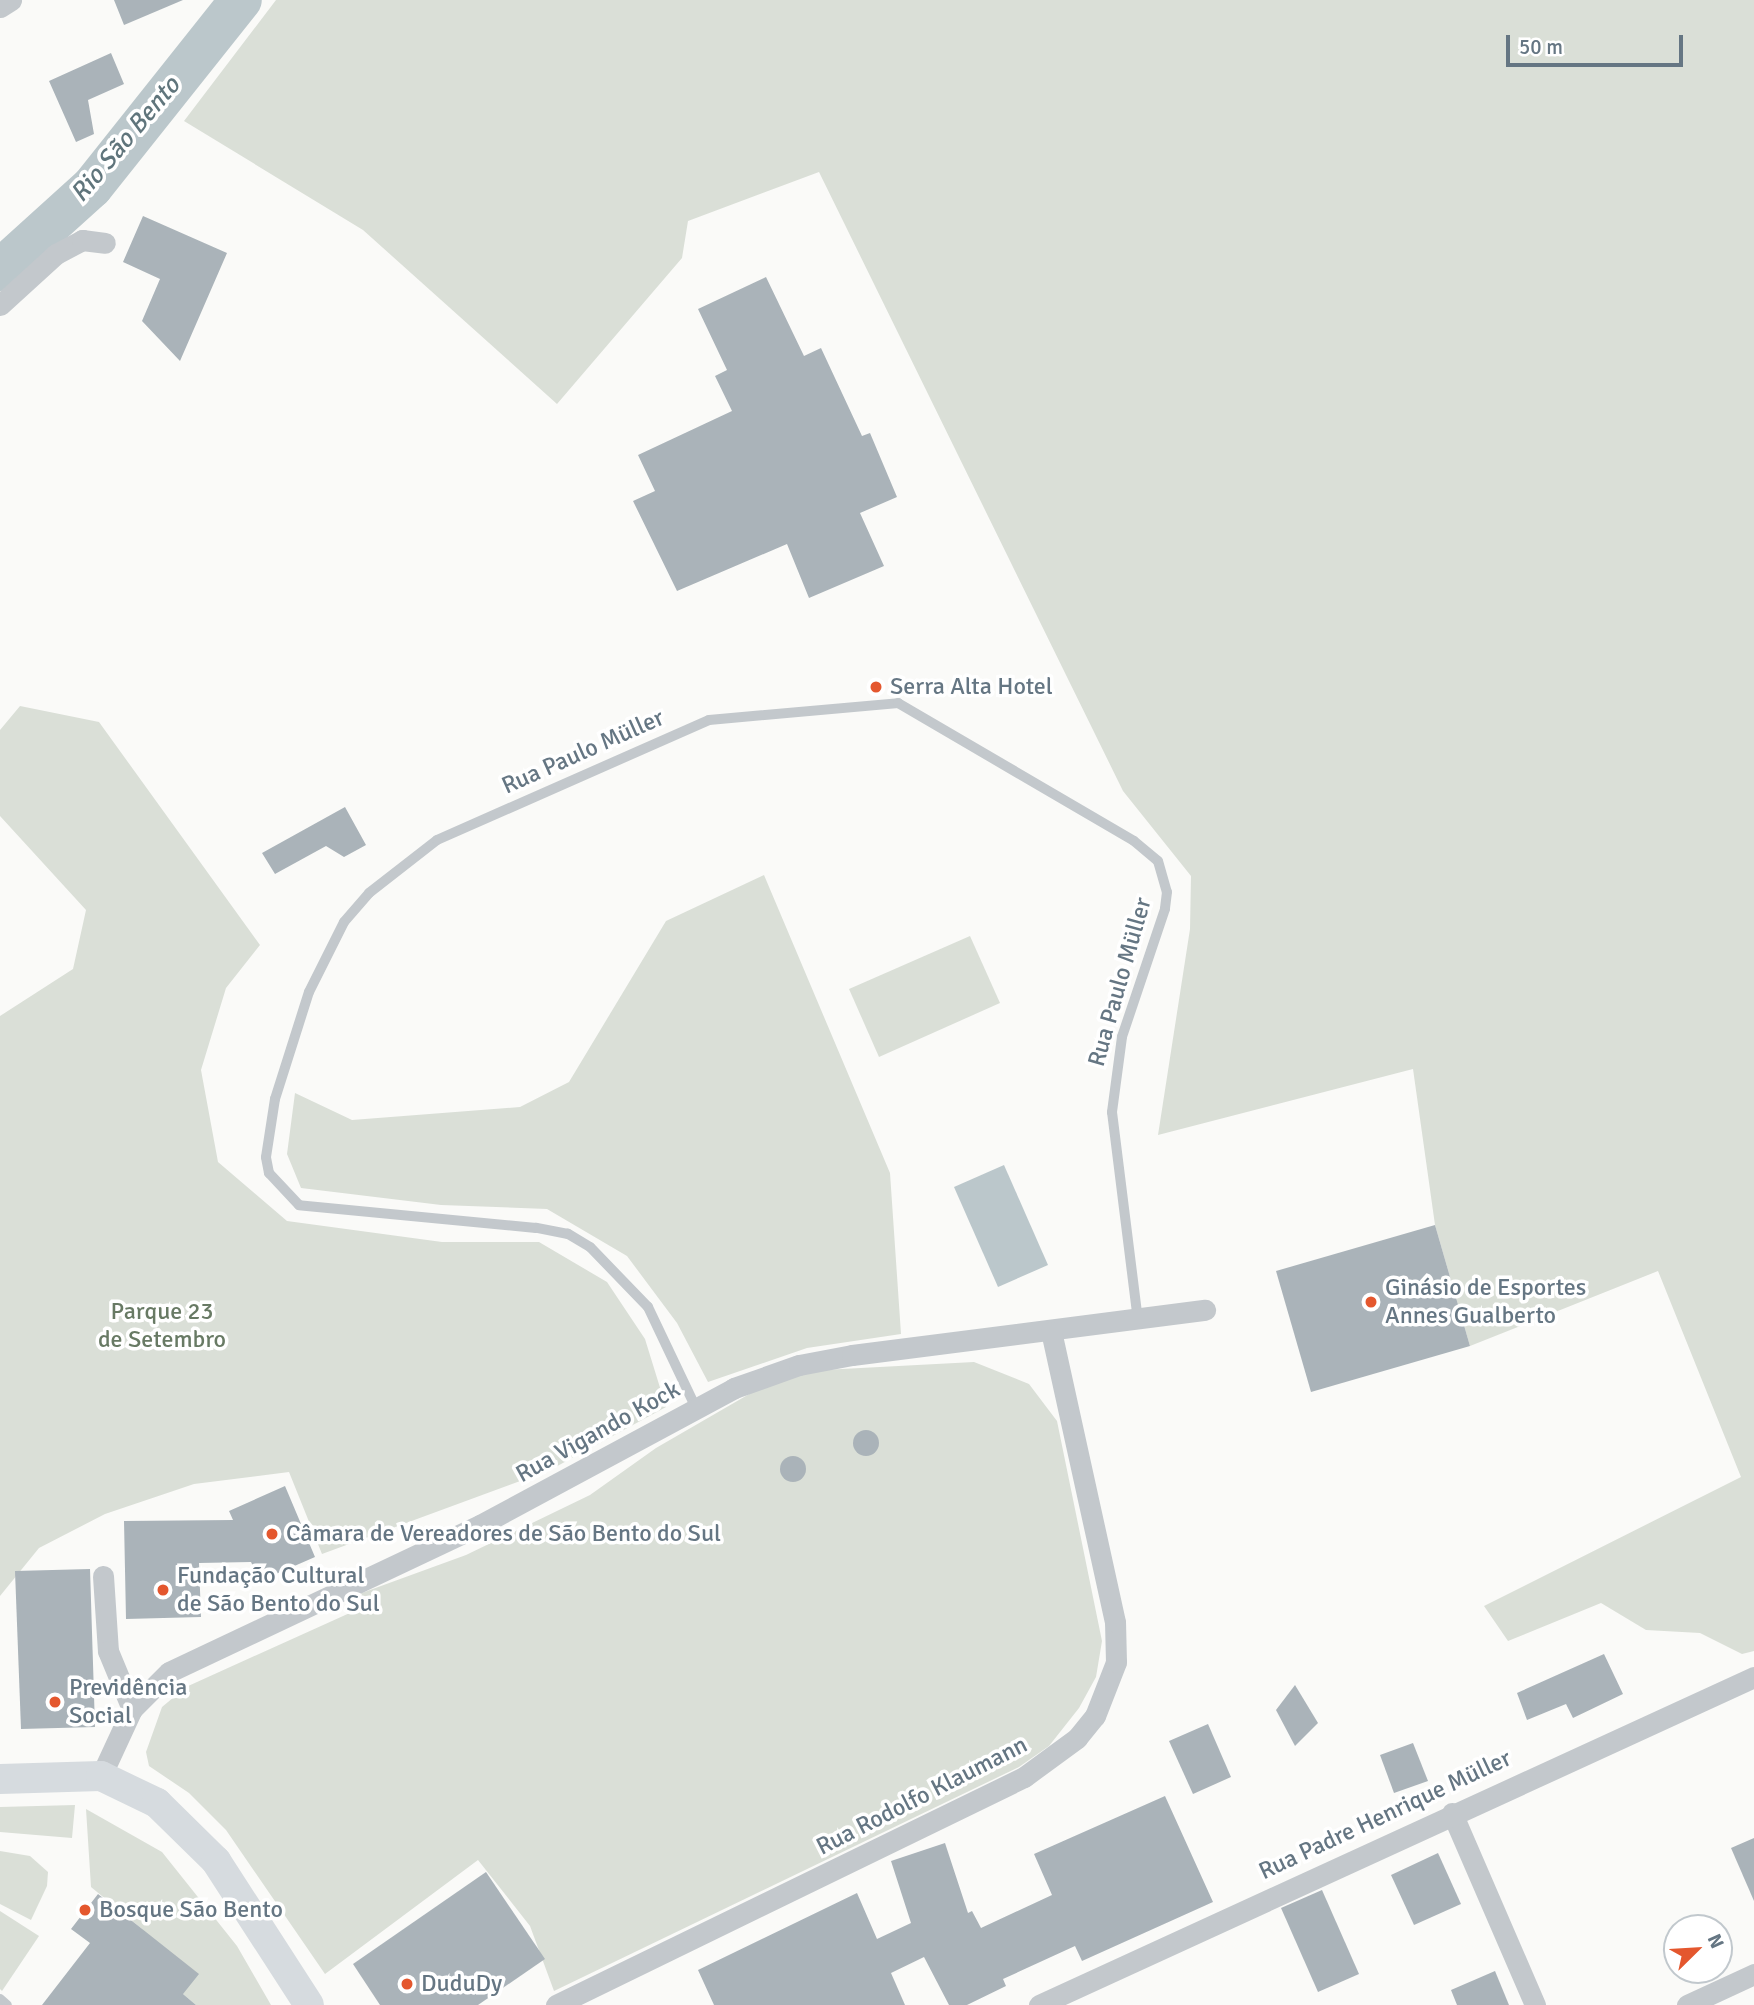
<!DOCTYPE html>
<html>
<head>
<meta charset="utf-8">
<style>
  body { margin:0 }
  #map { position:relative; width:1754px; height:2005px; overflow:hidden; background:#fafaf8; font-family:Signika,sans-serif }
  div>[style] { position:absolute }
  .green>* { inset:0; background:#dadfd7 }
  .water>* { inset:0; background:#bbc7cb }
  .river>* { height:42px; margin:-21px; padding:0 21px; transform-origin:21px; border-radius:21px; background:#bbc7cb }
  .building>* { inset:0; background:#aab3b9 }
  .round { border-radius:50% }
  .service>* { height:10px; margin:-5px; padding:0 5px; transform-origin:5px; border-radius:5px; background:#c3c8cc }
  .minor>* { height:21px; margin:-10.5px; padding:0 10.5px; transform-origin:10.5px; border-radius:10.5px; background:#c3c8cc }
  .secondary>* { height:30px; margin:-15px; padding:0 15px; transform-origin:15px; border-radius:15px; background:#d6dbdf }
  .dots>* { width:19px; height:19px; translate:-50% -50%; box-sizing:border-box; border:4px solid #fff; border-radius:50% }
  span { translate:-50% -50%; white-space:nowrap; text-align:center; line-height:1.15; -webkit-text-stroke:7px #fff; paint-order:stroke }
  .poi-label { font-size:24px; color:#657683 }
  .left { translate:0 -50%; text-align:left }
  .street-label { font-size:24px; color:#657683 }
  .park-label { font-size:24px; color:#687a64 }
  .water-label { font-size:26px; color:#60757c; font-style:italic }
  .north { position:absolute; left:1663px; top:1914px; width:70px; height:70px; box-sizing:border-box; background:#fff; border:2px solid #c1c8cd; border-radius:50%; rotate:66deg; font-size:19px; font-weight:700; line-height:28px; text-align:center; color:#657683 }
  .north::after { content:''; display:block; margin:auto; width:24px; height:32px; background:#e4572e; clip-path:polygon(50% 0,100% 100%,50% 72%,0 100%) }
  .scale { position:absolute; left:1506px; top:35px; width:177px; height:32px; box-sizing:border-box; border:4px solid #657683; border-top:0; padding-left:9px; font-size:21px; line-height:24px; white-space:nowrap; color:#657683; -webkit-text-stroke:5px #fff; paint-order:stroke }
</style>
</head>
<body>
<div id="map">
  <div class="green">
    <i style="clip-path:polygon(276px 0,1754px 0,1754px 1651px,1742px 1654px,1700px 1633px,1646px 1630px,1601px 1603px,1508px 1641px,1484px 1606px,1741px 1477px,1658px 1271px,1470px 1346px,1435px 1225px,1413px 1069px,1158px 1135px,1190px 929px,1191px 876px,1123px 791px,819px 172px,688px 221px,682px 258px,557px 404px,363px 230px,184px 121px)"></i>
    <i style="clip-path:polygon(20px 706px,99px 722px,260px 945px,226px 988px,201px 1070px,218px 1162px,287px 1221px,442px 1242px,539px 1242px,607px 1282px,645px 1339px,666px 1407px,550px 1470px,322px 1554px,289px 1472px,194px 1484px,105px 1514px,39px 1548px,0 1596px,0 1016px,73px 969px,86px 910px,0 816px,0 730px)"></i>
    <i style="clip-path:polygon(764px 875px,890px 1173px,901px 1334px,807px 1348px,708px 1382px,677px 1323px,627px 1256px,547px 1209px,441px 1205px,301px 1188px,287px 1154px,295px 1093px,352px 1120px,520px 1107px,569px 1082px,666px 921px)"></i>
    <i style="clip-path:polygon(970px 936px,1000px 1003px,879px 1057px,849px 989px)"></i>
    <i style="clip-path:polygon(974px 1362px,1029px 1384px,1057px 1421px,1102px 1641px,1096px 1677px,1079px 1708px,1049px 1746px,1019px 1767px,554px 1991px,530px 1926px,478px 1860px,325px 1974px,226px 1830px,189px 1793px,149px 1766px,146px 1752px,162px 1707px,186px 1687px,363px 1607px,359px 1594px,466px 1555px,590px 1495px,656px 1448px,772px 1381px,823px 1370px)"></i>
    <i style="clip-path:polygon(75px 1805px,72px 1838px,0 1832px,0 1807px)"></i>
    <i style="clip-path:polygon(86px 1809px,162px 1852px,237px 1946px,271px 2005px,196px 2005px,183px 1994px,142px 1929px,91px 1887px)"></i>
    <i style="clip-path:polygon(0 1851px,30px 1856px,48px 1872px,47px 1886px,31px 1920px,0 1904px)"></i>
    <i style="clip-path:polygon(0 1911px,39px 1936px,2px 1991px,0 1989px)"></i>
  </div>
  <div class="water">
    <i style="clip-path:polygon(1004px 1165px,1048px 1265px,998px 1287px,954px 1187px)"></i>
  </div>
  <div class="river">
    <i style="left:0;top:270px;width:124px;rotate:-42.1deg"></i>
    <i style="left:92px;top:187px;width:239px;rotate:-51.5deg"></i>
  </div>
  <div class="building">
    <i style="clip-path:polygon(114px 0,183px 0,124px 25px)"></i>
    <i style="clip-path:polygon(111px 53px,124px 84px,88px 100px,94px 134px,76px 142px,49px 81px)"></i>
    <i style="clip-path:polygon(143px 216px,227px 253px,180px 361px,142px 321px,160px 279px,123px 262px)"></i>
    <i style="clip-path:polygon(766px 277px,804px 356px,821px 348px,862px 436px,870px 433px,897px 497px,860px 513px,884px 566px,809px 598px,787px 544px,677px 591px,633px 501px,655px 491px,638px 455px,732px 411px,715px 376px,727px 370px,698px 309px)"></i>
    <i style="clip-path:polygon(345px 807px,366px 845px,344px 857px,326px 846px,275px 874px,262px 853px)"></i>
    <i style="clip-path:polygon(1435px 1225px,1470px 1346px,1311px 1392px,1276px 1271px)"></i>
    <i class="round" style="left:853px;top:1430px;width:26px;height:26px"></i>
    <i class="round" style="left:780px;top:1456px;width:26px;height:26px"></i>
    <i style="clip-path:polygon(285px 1486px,315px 1557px,260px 1581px,251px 1562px,199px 1563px,201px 1617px,126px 1619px,124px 1521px,233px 1520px,229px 1511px)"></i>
    <i style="clip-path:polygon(90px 1569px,95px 1727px,21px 1729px,15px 1571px)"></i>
    <i style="clip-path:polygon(1604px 1654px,1623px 1694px,1573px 1718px,1566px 1704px,1527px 1720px,1517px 1693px)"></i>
    <i style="clip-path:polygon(1295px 1685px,1318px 1723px,1295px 1746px,1276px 1710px)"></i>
    <i style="clip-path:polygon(1208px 1724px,1231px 1777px,1193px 1794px,1169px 1741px)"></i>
    <i style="clip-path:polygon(1413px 1743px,1428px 1781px,1394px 1793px,1380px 1755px)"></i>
    <i style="clip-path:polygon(1165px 1796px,1213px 1902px,1082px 1961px,1075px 1946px,1003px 1979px,1006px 1986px,967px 2005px,949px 2005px,924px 1957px,891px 1973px,905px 2005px,714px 2005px,698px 1970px,857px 1893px,877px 1939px,911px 1923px,891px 1861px,945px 1843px,968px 1913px,972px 1911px,981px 1928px,1052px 1895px,1034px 1854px)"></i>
    <i style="clip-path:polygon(1754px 1838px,1754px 1901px,1731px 1848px)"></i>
    <i style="clip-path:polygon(1438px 1853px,1461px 1904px,1414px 1925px,1391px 1875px)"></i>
    <i style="clip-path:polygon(486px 1872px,545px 1959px,478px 2005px,380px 2005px,353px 1964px)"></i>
    <i style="clip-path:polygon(1322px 1890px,1359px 1974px,1318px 1992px,1281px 1908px)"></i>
    <i style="clip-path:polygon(98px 1894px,199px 1974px,183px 1994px,196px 2005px,42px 2005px,90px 1943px,71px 1929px)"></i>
    <i style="clip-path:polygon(1495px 1971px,1509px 2005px,1457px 2005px,1451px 1990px)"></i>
  </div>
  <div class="service">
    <i style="left:696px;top:1408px;width:112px;rotate:-115.4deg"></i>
    <i style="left:648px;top:1307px;width:83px;rotate:-134deg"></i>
    <i style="left:590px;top:1247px;width:26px;rotate:-149deg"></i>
    <i style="left:568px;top:1234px;width:33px;rotate:-169deg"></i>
    <i style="left:536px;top:1228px;width:238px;rotate:-174.5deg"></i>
    <i style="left:299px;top:1205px;width:44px;rotate:-133.2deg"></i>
    <i style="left:269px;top:1173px;width:16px;rotate:-101deg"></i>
    <i style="left:266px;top:1157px;width:59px;rotate:-81.2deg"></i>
    <i style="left:275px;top:1099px;width:112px;rotate:-72.4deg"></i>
    <i style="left:309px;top:992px;width:78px;rotate:-63.4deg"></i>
    <i style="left:344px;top:922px;width:38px;rotate:-49deg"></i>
    <i style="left:369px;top:893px;width:86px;rotate:-37.9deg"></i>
    <i style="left:437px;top:840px;width:297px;rotate:-23.8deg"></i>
    <i style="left:709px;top:720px;width:190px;rotate:-5.1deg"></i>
    <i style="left:898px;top:703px;width:273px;rotate:30.3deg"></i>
    <i style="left:1134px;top:841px;width:31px;rotate:40deg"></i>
    <i style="left:1158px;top:861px;width:32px;rotate:74deg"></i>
    <i style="left:1167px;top:892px;width:17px;rotate:97deg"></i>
    <i style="left:1165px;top:909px;width:135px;rotate:108.6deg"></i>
    <i style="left:1122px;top:1037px;width:76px;rotate:97.6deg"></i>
    <i style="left:1112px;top:1112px;width:210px;rotate:82.9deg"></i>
    <i style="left:0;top:1999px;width:9px;rotate:41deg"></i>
  </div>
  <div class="minor">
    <i style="left:0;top:7px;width:13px;rotate:-32deg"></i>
    <i style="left:0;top:305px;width:76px;rotate:-42.3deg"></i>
    <i style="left:56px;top:254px;width:30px;rotate:-28deg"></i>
    <i style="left:82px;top:240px;width:23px;rotate:7deg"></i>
    <i style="left:103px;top:1576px;width:75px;rotate:86.2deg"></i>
    <i style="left:108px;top:1651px;width:63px;rotate:67.5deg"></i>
    <i style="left:101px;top:1776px;width:74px;rotate:-65.2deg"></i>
    <i style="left:132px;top:1709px;width:52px;rotate:-45deg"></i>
    <i style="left:169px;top:1672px;width:344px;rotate:-25.3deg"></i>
    <i style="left:480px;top:1525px;width:289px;rotate:-28.3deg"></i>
    <i style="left:734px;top:1388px;width:69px;rotate:-19.5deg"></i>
    <i style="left:799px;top:1365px;width:54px;rotate:-10.7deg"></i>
    <i style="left:852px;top:1355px;width:356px;rotate:-7.3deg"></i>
    <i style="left:1452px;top:1813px;width:209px;rotate:66.6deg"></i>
    <i style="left:556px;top:2005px;width:521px;rotate:-25.97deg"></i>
    <i style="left:1024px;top:1777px;width:66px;rotate:-36.3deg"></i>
    <i style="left:1077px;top:1738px;width:28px;rotate:-51deg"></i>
    <i style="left:1095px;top:1716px;width:58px;rotate:-68.7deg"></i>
    <i style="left:1116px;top:1662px;width:40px;rotate:-91.4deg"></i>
    <i style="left:1115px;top:1622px;width:297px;rotate:-102.4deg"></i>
    <i style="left:1039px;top:2005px;width:787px;rotate:-24.64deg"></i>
    <i style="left:1687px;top:2005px;width:74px;rotate:-24.8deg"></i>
  </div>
  <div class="secondary">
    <i style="left:0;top:1779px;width:101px;rotate:-1.7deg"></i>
    <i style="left:101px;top:1776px;width:62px;rotate:25.7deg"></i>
    <i style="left:157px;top:1803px;width:83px;rotate:44.5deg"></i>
    <i style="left:216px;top:1861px;width:171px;rotate:57.1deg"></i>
  </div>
  <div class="dots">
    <i style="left:876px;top:687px;background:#e4572e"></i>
    <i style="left:1371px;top:1302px;background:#e4572e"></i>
    <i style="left:272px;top:1534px;background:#e4572e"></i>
    <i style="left:163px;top:1590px;background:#e4572e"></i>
    <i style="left:55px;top:1702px;background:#e4572e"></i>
    <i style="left:85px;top:1910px;background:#e4572e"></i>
    <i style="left:407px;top:1984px;background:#e4572e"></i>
  </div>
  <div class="poi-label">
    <span class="left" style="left:890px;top:687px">Serra Alta Hotel</span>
    <span class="left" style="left:1385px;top:1302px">Ginásio de Esportes<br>Annes Gualberto</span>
    <span class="left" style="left:286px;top:1534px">Câmara de Vereadores de São Bento do Sul</span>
    <span class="left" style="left:177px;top:1590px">Fundação Cultural<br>de São Bento do Sul</span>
    <span class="left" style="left:69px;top:1702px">Previdência<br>Social</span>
    <span class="left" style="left:99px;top:1910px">Bosque São Bento</span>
    <span class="left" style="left:421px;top:1984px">DuduDy</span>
  </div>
  <div class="street-label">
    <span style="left:583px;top:752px;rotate:-24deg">Rua Paulo Müller</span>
    <span style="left:1120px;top:982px;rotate:-74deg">Rua Paulo Müller</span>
    <span style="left:598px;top:1432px;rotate:-29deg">Rua Vigando Kock</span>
    <span style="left:922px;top:1796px;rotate:-27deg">Rua Rodolfo Klaumann</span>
    <span style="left:1385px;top:1815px;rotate:-25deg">Rua Padre Henrique Müller</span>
  </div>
  <div class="park-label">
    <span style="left:162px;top:1326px">Parque 23<br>de Setembro</span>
  </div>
  <div class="water-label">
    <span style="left:126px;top:140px;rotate:-50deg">Rio São Bento</span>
  </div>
  <div class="north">N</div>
  <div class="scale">50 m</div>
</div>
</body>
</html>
